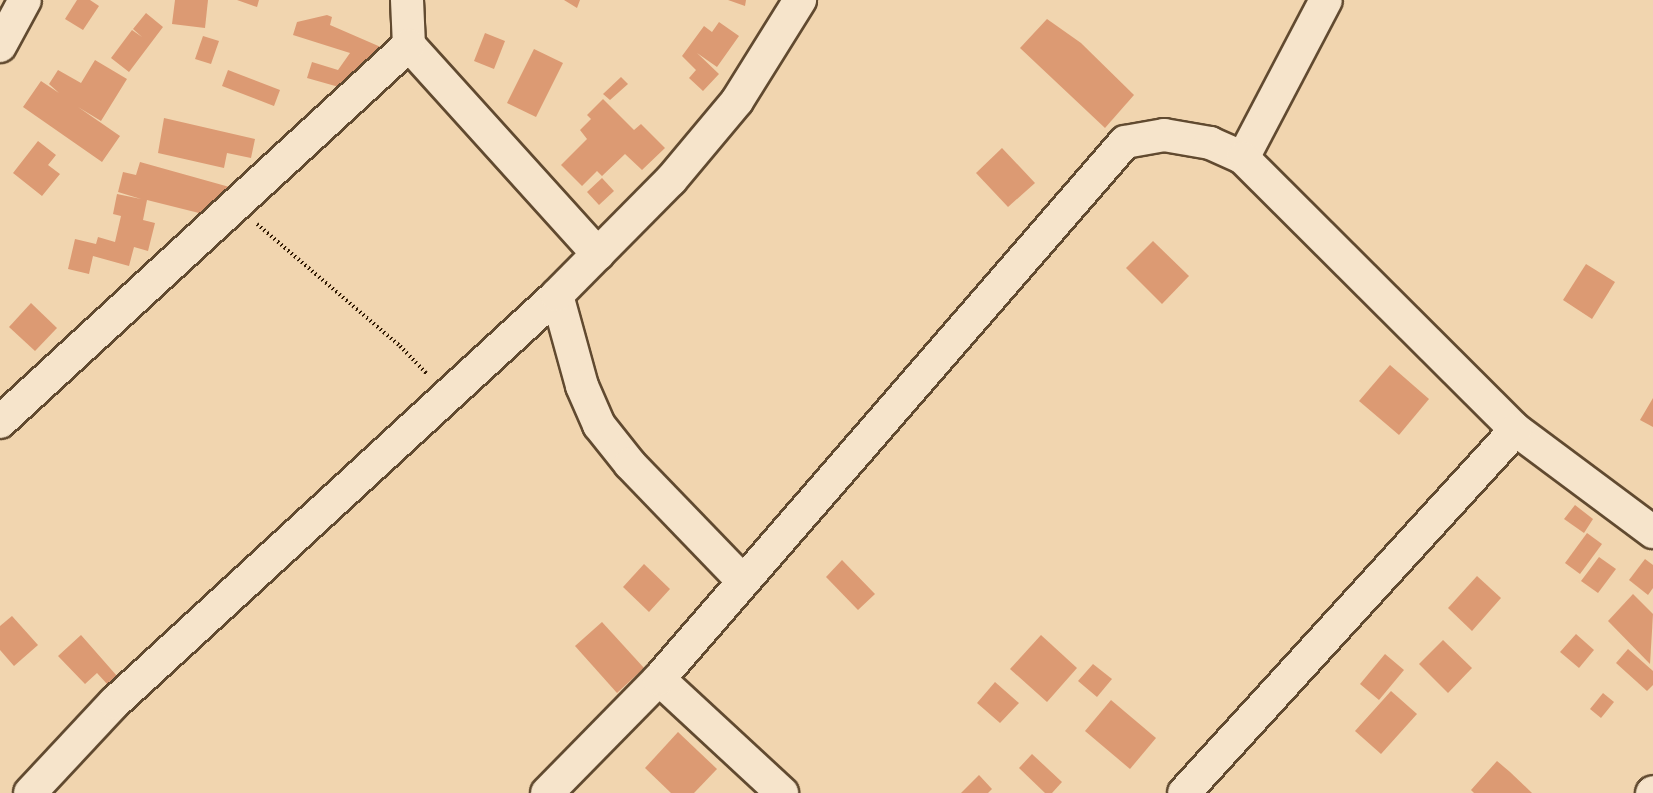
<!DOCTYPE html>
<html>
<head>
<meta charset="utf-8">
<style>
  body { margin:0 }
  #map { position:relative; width:1653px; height:793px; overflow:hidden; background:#f1d5af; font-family:"Sorts Mill Goudy",serif }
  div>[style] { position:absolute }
  .building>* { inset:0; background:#dc9a73 }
  .path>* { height:4px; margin-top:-2px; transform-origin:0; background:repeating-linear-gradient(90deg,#311b05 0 1.5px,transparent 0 4.5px) }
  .roads { filter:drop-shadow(2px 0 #614a30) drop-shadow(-2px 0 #614a30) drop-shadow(0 2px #614a30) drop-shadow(0 -2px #614a30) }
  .minor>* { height:32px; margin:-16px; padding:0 16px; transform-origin:16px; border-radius:16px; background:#f6e4cb }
  .tertiary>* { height:33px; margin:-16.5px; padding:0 16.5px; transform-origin:16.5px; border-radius:16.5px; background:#f6e4cb }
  span { translate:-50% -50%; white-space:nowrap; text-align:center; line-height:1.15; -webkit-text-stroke:6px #f6e4cb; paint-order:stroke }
</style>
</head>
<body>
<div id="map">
  <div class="building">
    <i style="clip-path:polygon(77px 0,90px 0,99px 6px,83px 30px,65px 19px)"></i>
    <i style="clip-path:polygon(175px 0,208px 0,205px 28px,172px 24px)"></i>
    <i style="clip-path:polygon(237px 0,259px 0,257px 7px)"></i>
    <i style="clip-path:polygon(564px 0,580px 0,577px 8px)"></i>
    <i style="clip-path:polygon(728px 0,746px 0,745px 6px)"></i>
    <i style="clip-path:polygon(146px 13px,163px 27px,129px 72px,111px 58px,132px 30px,142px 37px,133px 29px)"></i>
    <i style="clip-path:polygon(327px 15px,332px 17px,330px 25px,383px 48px,346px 89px,307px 78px,312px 62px,338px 70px,350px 53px,293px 35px,297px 22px)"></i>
    <i style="clip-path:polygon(1047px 19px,1081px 43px,1134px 95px,1105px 128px,1020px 48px)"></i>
    <i style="clip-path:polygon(719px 22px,739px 36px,717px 67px,697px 53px,719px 74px,703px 91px,689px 78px,696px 70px,682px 56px,704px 26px,712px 32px)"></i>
    <i style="clip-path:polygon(485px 33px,505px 41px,494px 69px,474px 61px)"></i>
    <i style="clip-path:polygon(203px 36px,219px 41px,211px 64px,195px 59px)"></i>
    <i style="clip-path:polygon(534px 49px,563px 63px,536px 117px,507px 103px)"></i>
    <i style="clip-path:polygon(95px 60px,127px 79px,101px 121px,78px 107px,120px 136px,102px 162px,23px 107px,41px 81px,59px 93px,49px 84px,58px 70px,81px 83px)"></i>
    <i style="clip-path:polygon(228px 70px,280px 90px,274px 106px,222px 86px)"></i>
    <i style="clip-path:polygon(621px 77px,628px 84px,610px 100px,603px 94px)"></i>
    <i style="clip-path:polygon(603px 99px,634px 130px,641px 124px,665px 148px,642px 170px,625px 154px,602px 176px,597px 171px,582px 186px,561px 165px,587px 139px,580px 130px,591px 119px,587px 115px)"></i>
    <i style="clip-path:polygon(164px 118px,255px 139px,251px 158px,227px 153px,224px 168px,158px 153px)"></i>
    <i style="clip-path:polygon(38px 141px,56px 155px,48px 165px,60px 174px,42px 196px,13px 173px)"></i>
    <i style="clip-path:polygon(1002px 148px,1035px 183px,1008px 207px,976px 173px)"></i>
    <i style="clip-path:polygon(140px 162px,233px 188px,203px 214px,147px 200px,143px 220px,155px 223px,148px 251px,134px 247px,129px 266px,93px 256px,89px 274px,68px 269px,75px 239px,96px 244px,98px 237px,115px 242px,121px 216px,113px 214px,117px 194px,141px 199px,118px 192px,123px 172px,136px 175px)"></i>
    <i style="clip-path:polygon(602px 178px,614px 191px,599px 205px,587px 192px)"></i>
    <i style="clip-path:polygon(1153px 241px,1189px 276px,1162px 304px,1126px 268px)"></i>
    <i style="clip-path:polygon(1586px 264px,1615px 282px,1592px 319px,1563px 300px)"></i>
    <i style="clip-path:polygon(31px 303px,57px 328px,35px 351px,9px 327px)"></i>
    <i style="clip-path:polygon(1390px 365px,1429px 399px,1399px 435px,1359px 401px)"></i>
    <i style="clip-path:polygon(1653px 398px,1653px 427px,1640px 420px)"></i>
    <i style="clip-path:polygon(1575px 505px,1593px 519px,1584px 533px,1564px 519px)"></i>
    <i style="clip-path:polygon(1587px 533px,1602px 544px,1580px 574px,1565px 563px)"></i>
    <i style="clip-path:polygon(1599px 557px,1616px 569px,1598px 593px,1581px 581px)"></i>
    <i style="clip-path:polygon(1645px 559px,1653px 565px,1653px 588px,1648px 595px,1629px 580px)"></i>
    <i style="clip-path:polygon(842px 560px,875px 594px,858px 610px,826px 577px)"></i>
    <i style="clip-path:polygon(644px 564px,670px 589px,649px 612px,623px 587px)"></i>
    <i style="clip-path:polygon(1477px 576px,1501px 598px,1472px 631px,1448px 608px)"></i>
    <i style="clip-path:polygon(1633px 594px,1653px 614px,1650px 664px,1608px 621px)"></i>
    <i style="clip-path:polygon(12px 616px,38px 645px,14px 666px,0 650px,0 626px)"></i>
    <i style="clip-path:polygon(602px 622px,644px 668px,617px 693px,575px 646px)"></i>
    <i style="clip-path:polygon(1576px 634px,1594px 650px,1579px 668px,1560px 652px)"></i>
    <i style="clip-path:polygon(81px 635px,117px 676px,108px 685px,97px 673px,85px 684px,58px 656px)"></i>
    <i style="clip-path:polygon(1041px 635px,1077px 668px,1047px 702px,1010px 669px)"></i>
    <i style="clip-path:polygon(1443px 640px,1472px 668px,1448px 693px,1419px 664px)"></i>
    <i style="clip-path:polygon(1628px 649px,1653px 671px,1653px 685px,1647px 691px,1616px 663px)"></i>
    <i style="clip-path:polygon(1385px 654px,1404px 670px,1379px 700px,1360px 684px)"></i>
    <i style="clip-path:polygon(1093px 664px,1112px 679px,1097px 697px,1078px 681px)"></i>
    <i style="clip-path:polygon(995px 682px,1019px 703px,1000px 723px,977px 703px)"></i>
    <i style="clip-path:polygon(1391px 691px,1417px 714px,1381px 754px,1355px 731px)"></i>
    <i style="clip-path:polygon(1603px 693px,1614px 702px,1601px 718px,1590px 709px)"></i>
    <i style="clip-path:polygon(1111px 700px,1156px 738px,1130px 769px,1085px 731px)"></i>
    <i style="clip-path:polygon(678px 732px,717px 769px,694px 793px,671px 793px,645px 768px)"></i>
    <i style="clip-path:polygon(1032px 754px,1062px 782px,1052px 793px,1045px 793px,1019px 768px)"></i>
    <i style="clip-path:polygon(1497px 761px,1510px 772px,1532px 793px,1474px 793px,1471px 790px)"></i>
    <i style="clip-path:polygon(979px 775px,992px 789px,988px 793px,961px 793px)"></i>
  </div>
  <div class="path">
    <i style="left:257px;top:224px;width:188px;rotate:40.5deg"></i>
    <i style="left:400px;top:346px;width:39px;rotate:46deg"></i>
  </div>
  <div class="roads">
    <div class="minor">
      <i style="left:407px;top:0;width:45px;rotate:87.5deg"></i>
      <i style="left:409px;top:45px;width:282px;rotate:47.9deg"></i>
      <i style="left:0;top:46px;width:52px;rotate:-61.5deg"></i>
      <i style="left:1243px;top:158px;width:178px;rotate:-62.3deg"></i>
      <i style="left:557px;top:295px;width:94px;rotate:74.6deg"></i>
      <i style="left:582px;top:386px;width:43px;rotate:66.4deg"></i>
      <i style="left:599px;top:425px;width:50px;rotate:51.5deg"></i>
      <i style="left:630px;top:464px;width:163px;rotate:46deg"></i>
      <i style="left:0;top:422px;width:556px;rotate:-42.67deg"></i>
      <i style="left:659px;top:679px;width:168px;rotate:42.8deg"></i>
      <i style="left:30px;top:793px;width:123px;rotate:-47deg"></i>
      <i style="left:114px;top:703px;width:602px;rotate:-42.64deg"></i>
      <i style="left:557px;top:295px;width:162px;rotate:-45.3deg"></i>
      <i style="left:671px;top:180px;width:103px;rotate:-50.1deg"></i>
      <i style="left:737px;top:101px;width:119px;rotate:-58deg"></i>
      <i style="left:547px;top:793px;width:160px;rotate:-45.5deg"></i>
      <i style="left:659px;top:679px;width:711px;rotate:-49.05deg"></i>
      <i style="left:1125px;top:142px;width:40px;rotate:-10deg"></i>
      <i style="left:1164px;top:135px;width:47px;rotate:9.9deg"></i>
      <i style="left:1210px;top:143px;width:36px;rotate:24deg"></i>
      <i style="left:1243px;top:158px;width:385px;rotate:44.9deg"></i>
      <i style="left:1516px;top:430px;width:171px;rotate:36.7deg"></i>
      <i style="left:1184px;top:793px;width:492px;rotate:-47.6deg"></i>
    </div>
    <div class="tertiary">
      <i style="left:1652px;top:793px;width:1px;rotate:-45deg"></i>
    </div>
  </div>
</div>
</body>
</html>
